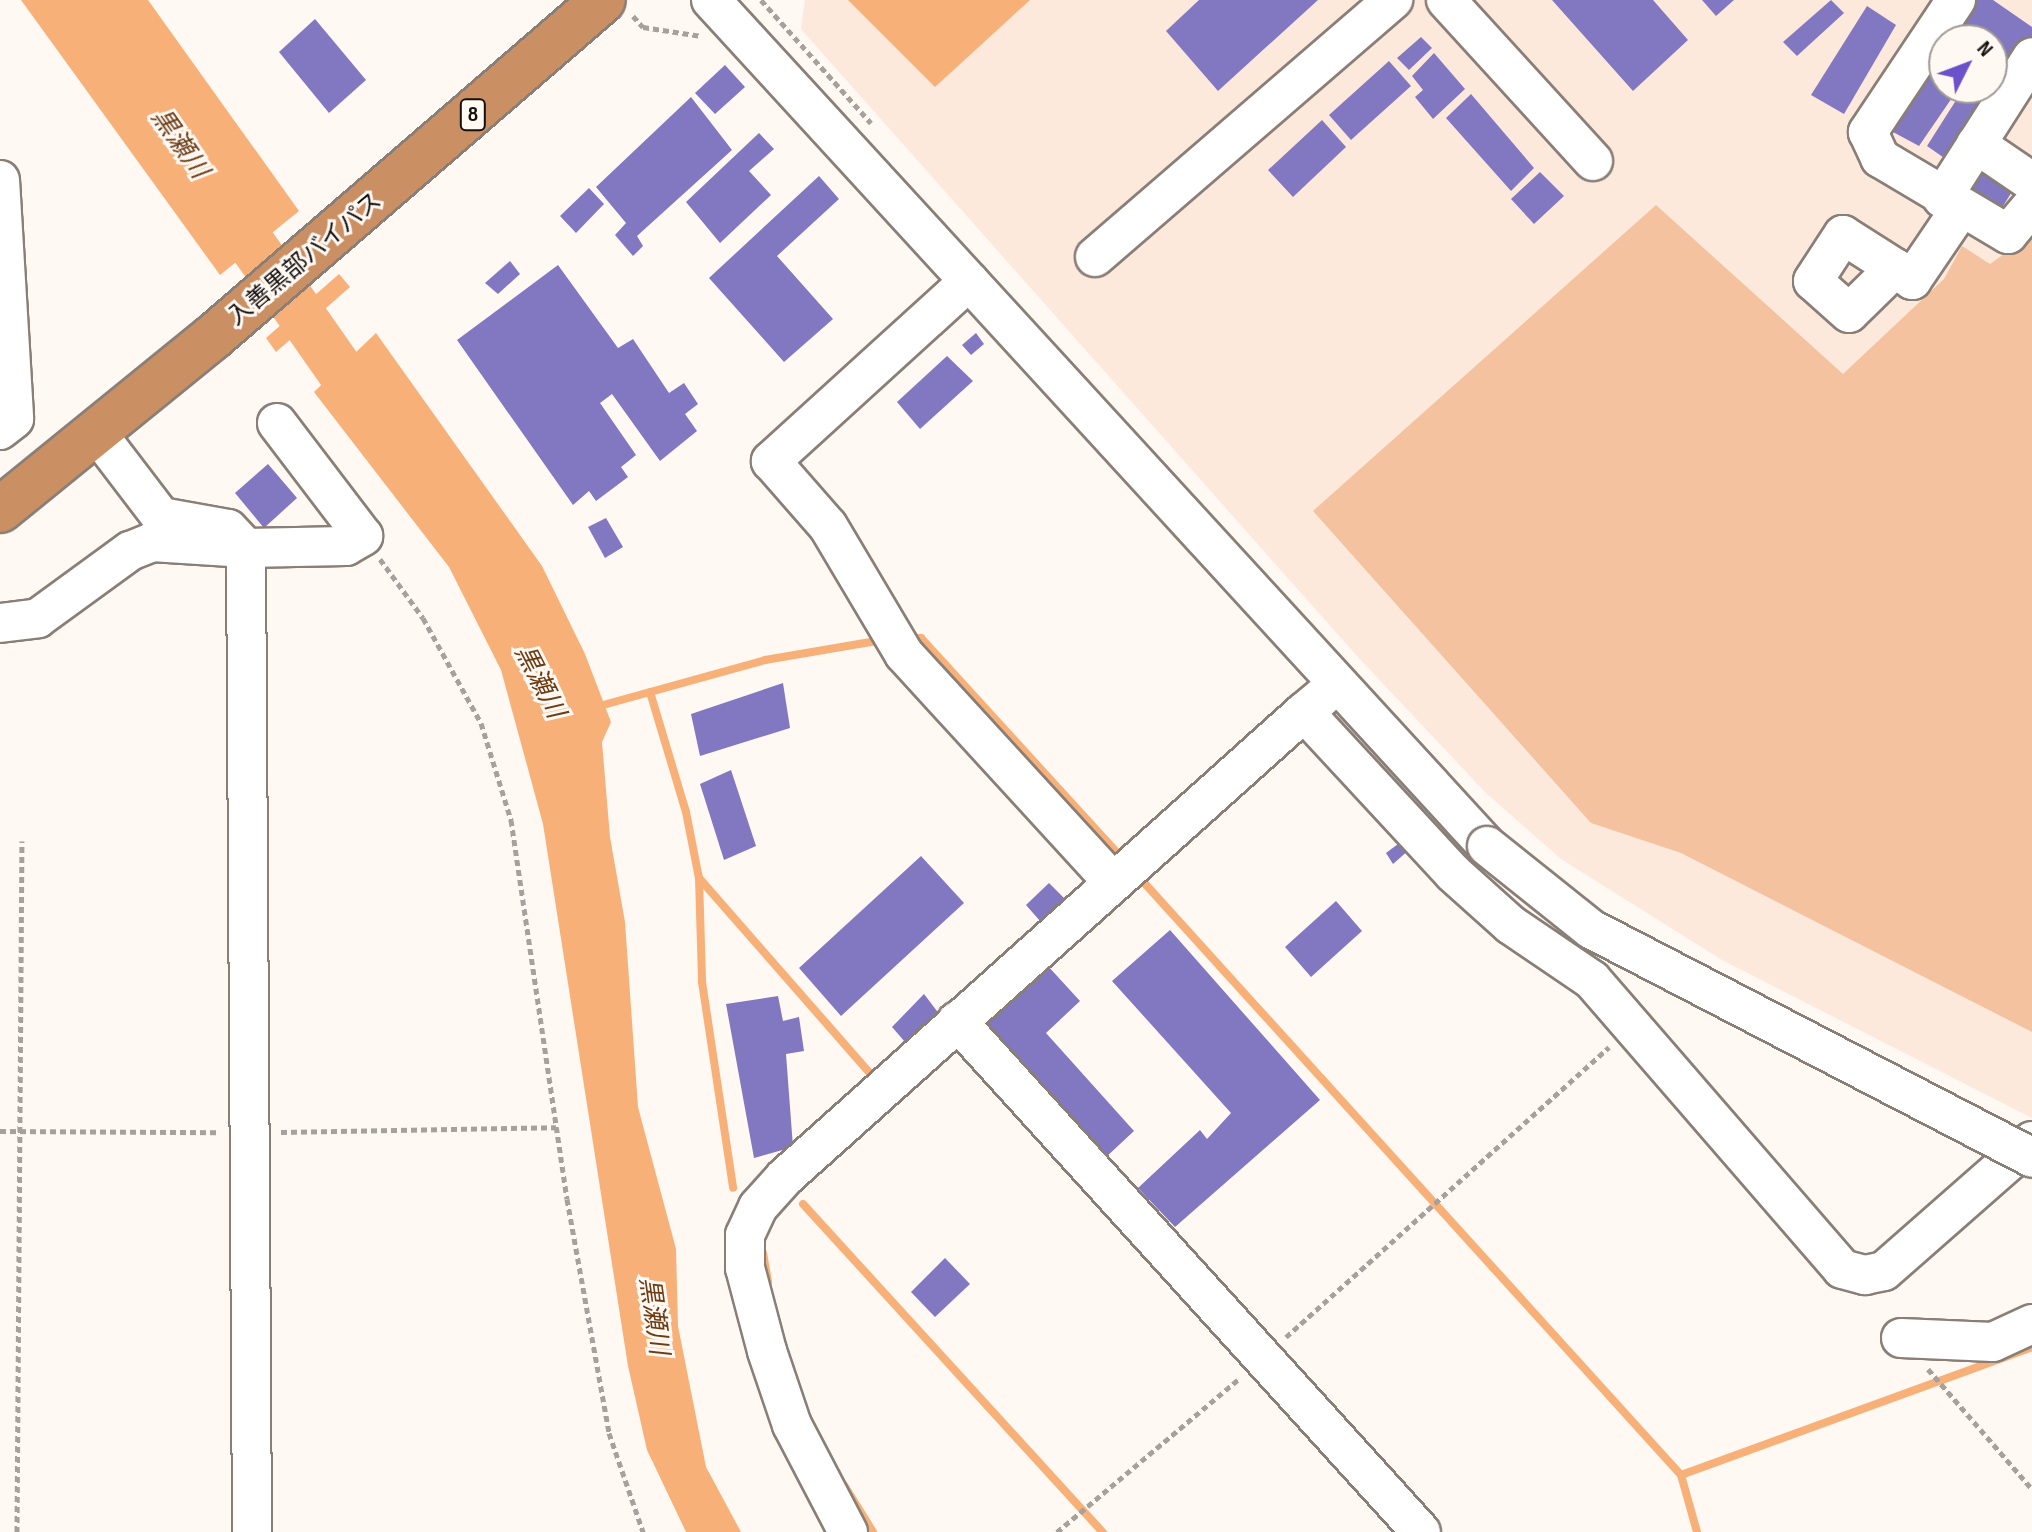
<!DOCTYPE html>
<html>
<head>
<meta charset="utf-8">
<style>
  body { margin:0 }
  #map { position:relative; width:2032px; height:1532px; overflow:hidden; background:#fff8f3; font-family:"Sofia Sans Condensed","Noto Sans JP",sans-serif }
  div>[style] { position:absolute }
  .built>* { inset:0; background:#fce9dc }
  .green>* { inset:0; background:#f4c29e }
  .water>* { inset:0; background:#f8b079 }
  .stream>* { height:8px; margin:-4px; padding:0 4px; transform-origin:4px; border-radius:4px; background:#f8b079 }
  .river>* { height:48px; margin:-24px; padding:0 24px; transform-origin:24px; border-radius:24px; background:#f8b079 }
  .building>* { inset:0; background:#8278c2 }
  .path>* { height:5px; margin-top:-2.5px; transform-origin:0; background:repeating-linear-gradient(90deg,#a7a19d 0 6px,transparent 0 10px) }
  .roads { filter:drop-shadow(2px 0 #897f77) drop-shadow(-2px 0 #897f77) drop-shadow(0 2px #897f77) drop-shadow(0 -2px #897f77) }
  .minor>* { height:38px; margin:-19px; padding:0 19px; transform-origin:19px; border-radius:19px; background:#fff }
  .highway>* { height:44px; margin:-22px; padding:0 22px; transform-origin:22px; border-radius:22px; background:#ca8f62 }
  .bridges { filter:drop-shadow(2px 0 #897f77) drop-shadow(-2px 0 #897f77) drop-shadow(0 2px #897f77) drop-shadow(0 -2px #897f77) }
  .minor-bridge>* { height:38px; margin:-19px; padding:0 19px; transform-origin:19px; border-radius:19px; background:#fff }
  span { translate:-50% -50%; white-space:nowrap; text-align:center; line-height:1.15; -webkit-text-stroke:6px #fff8f3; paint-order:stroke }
  .shield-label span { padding:2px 6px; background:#fff8f3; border:2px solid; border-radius:6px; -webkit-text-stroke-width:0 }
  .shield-label { font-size:22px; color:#14100d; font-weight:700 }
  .street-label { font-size:24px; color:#14100d }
  .water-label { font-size:26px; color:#6c3d15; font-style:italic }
  .north { position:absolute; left:1928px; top:24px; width:80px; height:80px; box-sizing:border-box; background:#fff8f3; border:2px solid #a19b97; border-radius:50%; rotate:48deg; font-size:22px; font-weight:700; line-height:32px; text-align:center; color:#14100d }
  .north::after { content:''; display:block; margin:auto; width:28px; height:36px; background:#6b52cb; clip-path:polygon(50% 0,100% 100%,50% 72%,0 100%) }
</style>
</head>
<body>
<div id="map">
  <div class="built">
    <i style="clip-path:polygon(evenodd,805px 0,2032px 0,2032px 1118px,1722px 960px,1561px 859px,1485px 792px,1357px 656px,801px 29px,805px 0,1944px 40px,1992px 40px,1992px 88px,1944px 88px,1944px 40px)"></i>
  </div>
  <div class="green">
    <i style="clip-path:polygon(1656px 205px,1843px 374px,1944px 279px,1962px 246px,1990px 264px,2032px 234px,2032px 1032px,1681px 853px,1591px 823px,1313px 511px)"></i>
  </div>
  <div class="water">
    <i style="clip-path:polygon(21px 0,148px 0,299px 211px,220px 275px)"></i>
    <i style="clip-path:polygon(848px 0,1030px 0,935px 87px)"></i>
    <i style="clip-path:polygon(339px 274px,350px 287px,276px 352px,266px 338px)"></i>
    <i style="clip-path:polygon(376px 333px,542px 566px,585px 654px,611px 722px,602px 742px,610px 837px,625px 922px,638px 1107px,676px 1249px,678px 1326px,706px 1467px,741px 1532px,686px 1532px,647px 1450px,628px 1366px,543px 824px,501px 670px,449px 567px,314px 392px)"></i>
  </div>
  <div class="stream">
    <i style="left:907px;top:638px;width:14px"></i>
    <i style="left:921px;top:638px;width:301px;rotate:47.6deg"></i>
    <i style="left:650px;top:692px;width:125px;rotate:73.3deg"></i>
    <i style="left:686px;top:812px;width:67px;rotate:78.9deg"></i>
    <i style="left:699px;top:878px;width:267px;rotate:48.8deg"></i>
    <i style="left:596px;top:707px;width:175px;rotate:-15.5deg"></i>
    <i style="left:765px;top:660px;width:119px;rotate:-9.7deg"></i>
    <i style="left:1138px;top:876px;width:808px;rotate:47.81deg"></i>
    <i style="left:1681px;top:1475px;width:59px;rotate:74.3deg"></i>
    <i style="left:699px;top:878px;width:104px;rotate:88.3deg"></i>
    <i style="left:702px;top:982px;width:208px;rotate:81.4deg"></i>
    <i style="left:803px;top:1204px;width:445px;rotate:47.6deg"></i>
    <i style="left:763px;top:1253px;width:29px;rotate:80deg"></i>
    <i style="left:1681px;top:1475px;width:374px;rotate:-20deg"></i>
    <i style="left:844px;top:1485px;width:55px;rotate:58.3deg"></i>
  </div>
  <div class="river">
    <i style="left:218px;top:196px;width:274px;rotate:55deg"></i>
  </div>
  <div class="building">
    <i style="clip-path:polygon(1199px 0,1318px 0,1218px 91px,1166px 31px)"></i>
    <i style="clip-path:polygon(1552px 0,1653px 0,1688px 40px,1633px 91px)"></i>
    <i style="clip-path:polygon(1702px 0,1734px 0,1716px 16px)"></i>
    <i style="clip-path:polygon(1831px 0,1844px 13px,1797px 56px,1783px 42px)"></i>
    <i style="clip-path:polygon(1976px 0,1993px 0,2032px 27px,2032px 43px,1950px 162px,1927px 146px,1960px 94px,1956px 92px,1919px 146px,1893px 132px,1944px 51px,1944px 88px,1992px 88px,1992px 40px,1951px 40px)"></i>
    <i style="clip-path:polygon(1867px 6px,1896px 25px,1844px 114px,1811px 95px)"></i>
    <i style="clip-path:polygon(315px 19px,366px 80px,329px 113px,279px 52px)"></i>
    <i style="clip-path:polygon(1421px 37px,1432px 48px,1409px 70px,1397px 58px)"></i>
    <i style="clip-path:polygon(1434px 53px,1465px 89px,1433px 119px,1415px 97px,1423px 90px,1412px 76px)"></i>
    <i style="clip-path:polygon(1389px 61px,1411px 86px,1351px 140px,1329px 115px)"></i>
    <i style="clip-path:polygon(725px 65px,745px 87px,715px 114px,695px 93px)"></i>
    <i style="clip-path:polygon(1471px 94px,1534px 168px,1511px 191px,1446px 118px)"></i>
    <i style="clip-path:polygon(691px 97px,732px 150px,637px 236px,643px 246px,633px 256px,615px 235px,626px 223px,596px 187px)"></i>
    <i style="clip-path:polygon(1322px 120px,1346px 147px,1293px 197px,1268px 170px)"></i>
    <i style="clip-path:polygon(759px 133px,774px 149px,749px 171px,771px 195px,720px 243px,686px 202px)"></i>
    <i style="clip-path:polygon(1979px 158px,2018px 182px,2000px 211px,1962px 188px)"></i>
    <i style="clip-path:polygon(1540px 172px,1564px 196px,1534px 224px,1511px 199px)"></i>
    <i style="clip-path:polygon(819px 176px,839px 199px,777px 256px,833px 319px,784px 362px,709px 278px)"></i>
    <i style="clip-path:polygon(589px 188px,604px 204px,576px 233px,560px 216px)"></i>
    <i style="clip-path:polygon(510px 261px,520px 274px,498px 294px,485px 283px)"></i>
    <i style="clip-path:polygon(558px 265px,618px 348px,633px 339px,669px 393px,684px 383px,698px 404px,685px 414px,697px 431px,660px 461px,612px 394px,600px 403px,636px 455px,621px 467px,628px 477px,596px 501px,589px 491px,573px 505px,457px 340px)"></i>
    <i style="clip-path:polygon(976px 333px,984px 344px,971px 355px,962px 345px)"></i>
    <i style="clip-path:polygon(947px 356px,973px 381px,920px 429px,897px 402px)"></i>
    <i style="clip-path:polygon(268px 464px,297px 498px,264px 528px,235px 493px)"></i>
    <i style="clip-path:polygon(606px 518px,623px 547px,605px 558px,588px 527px)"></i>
    <i style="clip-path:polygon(783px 683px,790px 728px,700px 756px,691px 714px)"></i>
    <i style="clip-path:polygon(731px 770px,756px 846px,724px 860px,700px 784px)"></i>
    <i style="clip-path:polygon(1402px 841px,1410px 849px,1393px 864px,1386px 853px)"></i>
    <i style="clip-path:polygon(921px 856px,964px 903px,841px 1016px,799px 968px)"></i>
    <i style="clip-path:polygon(1049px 883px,1066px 900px,1040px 921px,1026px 905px)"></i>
    <i style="clip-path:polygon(1336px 901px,1362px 931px,1311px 977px,1285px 947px)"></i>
    <i style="clip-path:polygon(1170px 930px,1320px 1100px,1175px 1227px,1138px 1188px,1200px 1130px,1207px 1139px,1231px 1113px,1112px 981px)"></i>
    <i style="clip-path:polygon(1047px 965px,1080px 1001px,1046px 1033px,1134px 1131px,1105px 1158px,980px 1025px)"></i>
    <i style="clip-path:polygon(924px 994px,940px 1015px,905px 1042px,892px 1027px)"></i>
    <i style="clip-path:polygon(778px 996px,783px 1021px,799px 1017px,804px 1051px,786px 1054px,793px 1147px,754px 1158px,726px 1004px)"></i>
    <i style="clip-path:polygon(945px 1258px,970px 1284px,935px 1317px,911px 1292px)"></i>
  </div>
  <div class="path">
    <i style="left:761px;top:0;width:165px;rotate:48.2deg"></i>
    <i style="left:633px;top:16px;width:15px;rotate:48deg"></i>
    <i style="left:643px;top:27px;width:59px;rotate:8.8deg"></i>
    <i style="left:380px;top:559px;width:73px;rotate:53.9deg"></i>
    <i style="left:423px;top:618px;width:120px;rotate:61.1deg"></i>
    <i style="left:481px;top:723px;width:102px;rotate:72.8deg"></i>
    <i style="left:511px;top:820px;width:383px;rotate:81.6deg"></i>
    <i style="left:567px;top:1199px;width:238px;rotate:79.8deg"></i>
    <i style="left:609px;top:1433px;width:105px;rotate:71deg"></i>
    <i style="left:0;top:1131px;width:219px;rotate:0.3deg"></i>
    <i style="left:281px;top:1132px;width:275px;rotate:-1deg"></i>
    <i style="left:1286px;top:1337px;width:434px;rotate:-41.9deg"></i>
    <i style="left:1928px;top:1369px;width:159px;rotate:49.1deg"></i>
    <i style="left:17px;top:1532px;width:691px;rotate:-89.59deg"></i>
    <i style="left:1057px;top:1532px;width:239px;rotate:-40.1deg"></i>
  </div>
  <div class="roads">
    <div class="minor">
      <i style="left:711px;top:0;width:1148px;rotate:47.47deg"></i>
      <i style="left:1446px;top:0;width:218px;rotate:47.6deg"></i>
      <i style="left:1956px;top:0;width:159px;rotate:123.7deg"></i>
      <i style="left:1868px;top:132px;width:29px;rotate:65deg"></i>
      <i style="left:1880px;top:158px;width:149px;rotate:30.7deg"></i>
      <i style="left:2008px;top:234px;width:38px;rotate:-50deg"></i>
      <i style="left:1976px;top:144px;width:68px;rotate:34.2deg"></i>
      <i style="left:0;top:180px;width:239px;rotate:86.6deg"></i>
      <i style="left:14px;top:419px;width:18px;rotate:142deg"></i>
      <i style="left:1942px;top:198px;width:167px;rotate:-57.4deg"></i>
      <i style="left:1095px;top:257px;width:394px;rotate:-40.8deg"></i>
      <i style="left:1895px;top:268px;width:64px;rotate:135.6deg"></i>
      <i style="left:1849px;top:313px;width:48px;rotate:-138.4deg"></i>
      <i style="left:1813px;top:281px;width:55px;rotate:-56.9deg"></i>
      <i style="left:1843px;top:235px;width:62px;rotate:32.4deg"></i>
      <i style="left:1895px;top:268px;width:21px;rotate:35deg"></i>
      <i style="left:1912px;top:280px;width:87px;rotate:-55.8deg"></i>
      <i style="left:969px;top:281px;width:268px;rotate:137.7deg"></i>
      <i style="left:771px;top:461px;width:86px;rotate:48.8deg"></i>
      <i style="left:828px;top:526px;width:149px;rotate:59.3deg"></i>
      <i style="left:904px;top:654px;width:308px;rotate:47.5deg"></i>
      <i style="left:0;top:623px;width:38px;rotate:-7deg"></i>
      <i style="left:38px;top:618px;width:114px;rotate:-36.1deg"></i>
      <i style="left:130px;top:551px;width:24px;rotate:-22deg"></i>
      <i style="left:152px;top:542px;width:94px;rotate:3.7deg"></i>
      <i style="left:246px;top:548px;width:26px;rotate:-133deg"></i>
      <i style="left:228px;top:529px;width:68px;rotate:-169.8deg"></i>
      <i style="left:161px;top:517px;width:106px;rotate:-127.3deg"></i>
      <i style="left:1322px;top:697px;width:23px;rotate:140deg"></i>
      <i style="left:1304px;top:712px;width:219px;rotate:47.2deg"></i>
      <i style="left:1453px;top:873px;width:78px;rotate:41.9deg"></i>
      <i style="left:1511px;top:925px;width:98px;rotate:34.2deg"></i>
      <i style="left:1592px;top:980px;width:382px;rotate:49.1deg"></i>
      <i style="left:1842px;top:1269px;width:24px;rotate:15deg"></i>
      <i style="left:1865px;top:1275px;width:19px;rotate:-12deg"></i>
      <i style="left:1884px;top:1271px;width:197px;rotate:-41.3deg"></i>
      <i style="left:957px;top:1021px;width:690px;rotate:47.76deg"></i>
      <i style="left:1901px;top:1338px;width:92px;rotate:2.5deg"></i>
      <i style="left:1993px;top:1342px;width:43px;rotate:-24.8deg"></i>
      <i style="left:252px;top:1532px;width:984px;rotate:-90.35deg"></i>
      <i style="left:246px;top:548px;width:100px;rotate:-1.1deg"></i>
      <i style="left:346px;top:546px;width:20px;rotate:-30deg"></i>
      <i style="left:363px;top:536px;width:142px;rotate:-127.3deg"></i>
      <i style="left:848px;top:1532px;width:121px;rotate:-117.6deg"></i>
      <i style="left:792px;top:1425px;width:78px;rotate:-108.7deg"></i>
      <i style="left:767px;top:1351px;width:86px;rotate:-104.8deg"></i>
      <i style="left:745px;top:1268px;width:33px;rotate:-90deg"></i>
      <i style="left:745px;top:1235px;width:31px;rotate:-65deg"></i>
      <i style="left:758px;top:1207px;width:40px;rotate:-48deg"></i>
      <i style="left:785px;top:1177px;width:697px;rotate:-41.86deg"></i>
    </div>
    <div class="highway">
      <i style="left:0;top:510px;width:274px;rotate:-39.1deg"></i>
      <i style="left:213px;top:337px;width:515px;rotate:-40.83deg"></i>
    </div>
  </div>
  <div class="bridges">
    <div class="minor-bridge">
      <i style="left:1487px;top:846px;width:133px;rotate:38.6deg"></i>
      <i style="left:1591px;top:929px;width:497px;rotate:27.4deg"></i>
    </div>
  </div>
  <div class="shield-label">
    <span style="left:473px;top:115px">8</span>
  </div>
  <div class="street-label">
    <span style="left:305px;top:259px;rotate:-40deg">入善黒部バイパス</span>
  </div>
  <div class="water-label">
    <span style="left:179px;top:144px;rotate:55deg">黒瀬川</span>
    <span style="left:539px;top:682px;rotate:63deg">黒瀬川</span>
    <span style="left:653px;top:1316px;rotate:82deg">黒瀬川</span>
  </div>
  <div class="north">N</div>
</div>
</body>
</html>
